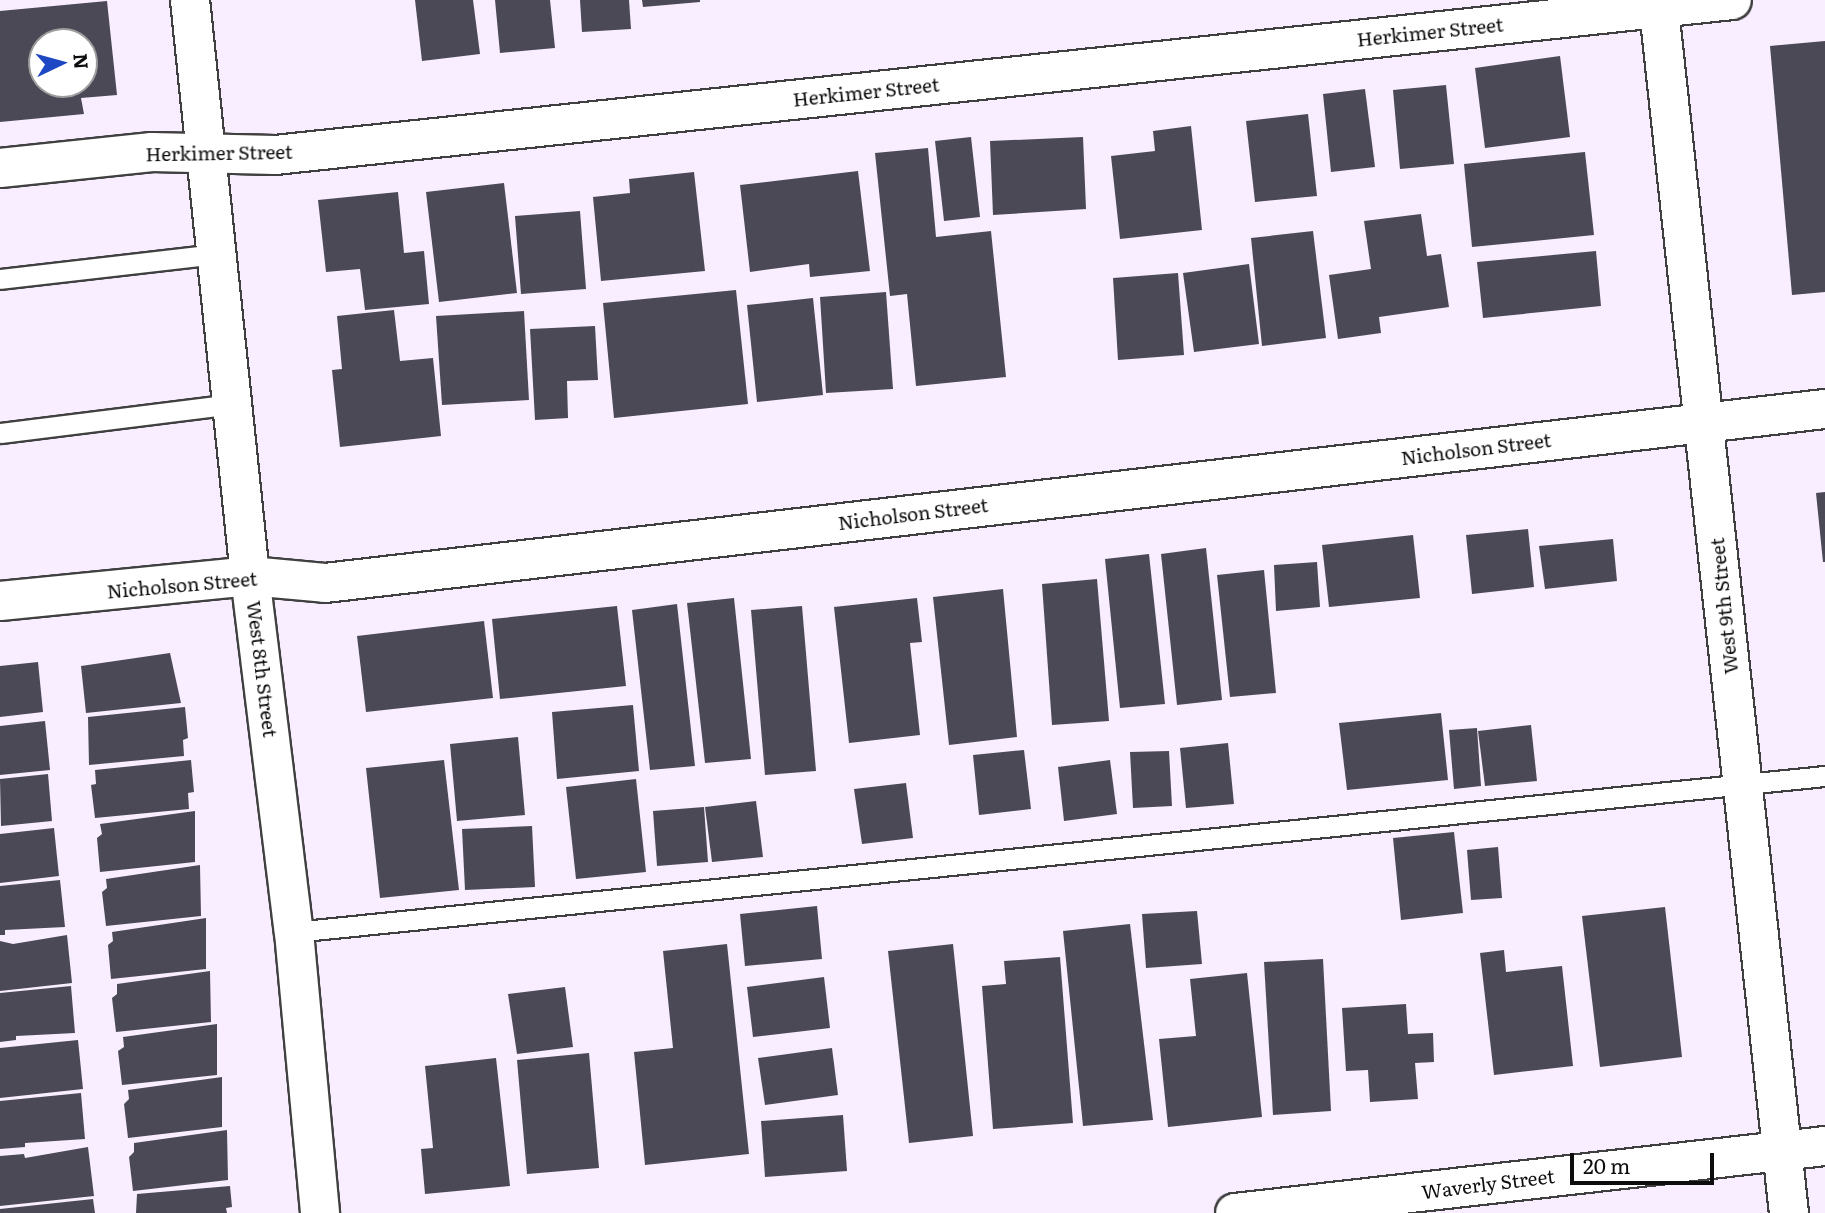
<!DOCTYPE html>
<html>
<head>
<meta charset="utf-8">
<style>
  body { margin:0 }
  #map { position:relative; width:1825px; height:1213px; overflow:hidden; background:#f8eeff; font-family:Literata,serif }
  div>[style] { position:absolute }
  .building>* { inset:0; background:#4c4957 }
  .roads { filter:drop-shadow(2px 0 #404040) drop-shadow(-2px 0 #404040) drop-shadow(0 2px #404040) drop-shadow(0 -2px #404040) }
  .lane>* { height:19px; margin:-9.5px; padding:0 9.5px; transform-origin:9.5px; border-radius:9.5px; background:#fff }
  .street>* { height:38px; margin:-19px; padding:0 19px; transform-origin:19px; border-radius:19px; background:#fff }
  span { translate:-50% -50%; white-space:nowrap; text-align:center; line-height:1.15; -webkit-text-stroke:7px #fff; paint-order:stroke }
  .street-label { font-size:19px; color:#0d0d0d }
  .north { position:absolute; left:28px; top:28px; width:70px; height:70px; box-sizing:border-box; background:#fff; border:2px solid #9e9e9e; border-radius:50%; rotate:85deg; font-size:19px; font-weight:700; line-height:28px; text-align:center; color:#0d0d0d }
  .north::after { content:''; display:block; margin:auto; width:24px; height:32px; background:#1e47c4; clip-path:polygon(50% 0,100% 100%,50% 72%,0 100%) }
  .scale { position:absolute; left:1570px; top:1153px; width:144px; height:32px; box-sizing:border-box; border:4px solid #0d0d0d; border-top:0; padding-left:9px; font-size:21px; line-height:24px; white-space:nowrap; color:#0d0d0d; -webkit-text-stroke:5px #fff; paint-order:stroke }
</style>
</head>
<body>
<div id="map">
  <div class="building">
    <i style="clip-path:polygon(415px 0,473px 0,480px 54px,422px 61px)"></i>
    <i style="clip-path:polygon(495px 0,550px 0,555px 48px,500px 53px)"></i>
    <i style="clip-path:polygon(580px 0,629px 0,631px 29px,582px 32px)"></i>
    <i style="clip-path:polygon(642px 0,700px 0,700px 2px,643px 7px)"></i>
    <i style="clip-path:polygon(evenodd,107px 1px,117px 95px,81px 98px,84px 114px,0 122px,0 11px,107px 1px,42px 42px,84px 42px,84px 84px,42px 84px,42px 42px)"></i>
    <i style="clip-path:polygon(1825px 41px,1825px 292px,1792px 295px,1770px 46px)"></i>
    <i style="clip-path:polygon(1560px 56px,1570px 137px,1485px 148px,1475px 68px)"></i>
    <i style="clip-path:polygon(1446px 85px,1454px 164px,1400px 169px,1393px 90px)"></i>
    <i style="clip-path:polygon(1365px 89px,1375px 167px,1331px 172px,1323px 94px)"></i>
    <i style="clip-path:polygon(1308px 114px,1317px 196px,1255px 202px,1246px 121px)"></i>
    <i style="clip-path:polygon(1191px 126px,1202px 230px,1120px 239px,1111px 156px,1155px 151px,1153px 131px)"></i>
    <i style="clip-path:polygon(971px 137px,980px 217px,944px 221px,935px 141px)"></i>
    <i style="clip-path:polygon(1083px 137px,1086px 209px,993px 215px,990px 141px)"></i>
    <i style="clip-path:polygon(928px 148px,936px 237px,991px 231px,1006px 377px,916px 386px,907px 294px,890px 296px,875px 153px)"></i>
    <i style="clip-path:polygon(1585px 152px,1594px 235px,1472px 247px,1464px 164px)"></i>
    <i style="clip-path:polygon(858px 171px,870px 271px,810px 277px,809px 264px,750px 272px,740px 185px)"></i>
    <i style="clip-path:polygon(694px 172px,705px 271px,601px 281px,593px 197px,630px 193px,629px 179px)"></i>
    <i style="clip-path:polygon(504px 183px,517px 293px,439px 302px,426px 192px)"></i>
    <i style="clip-path:polygon(398px 192px,404px 253px,424px 251px,429px 304px,365px 310px,360px 269px,326px 272px,318px 200px)"></i>
    <i style="clip-path:polygon(580px 211px,586px 289px,521px 294px,515px 216px)"></i>
    <i style="clip-path:polygon(1421px 214px,1427px 256px,1441px 254px,1449px 307px,1379px 317px,1381px 333px,1338px 339px,1329px 275px,1371px 269px,1364px 221px)"></i>
    <i style="clip-path:polygon(1313px 231px,1326px 338px,1262px 346px,1251px 238px)"></i>
    <i style="clip-path:polygon(1596px 251px,1601px 306px,1483px 318px,1477px 262px)"></i>
    <i style="clip-path:polygon(1249px 264px,1259px 344px,1194px 352px,1183px 273px)"></i>
    <i style="clip-path:polygon(1178px 273px,1184px 355px,1118px 360px,1113px 278px)"></i>
    <i style="clip-path:polygon(736px 290px,748px 404px,614px 418px,603px 303px)"></i>
    <i style="clip-path:polygon(886px 292px,893px 389px,826px 393px,820px 297px)"></i>
    <i style="clip-path:polygon(813px 298px,823px 395px,757px 402px,747px 305px)"></i>
    <i style="clip-path:polygon(394px 310px,400px 361px,433px 358px,441px 436px,340px 447px,332px 370px,342px 369px,337px 316px)"></i>
    <i style="clip-path:polygon(524px 311px,529px 400px,442px 405px,436px 316px)"></i>
    <i style="clip-path:polygon(595px 326px,598px 380px,567px 381px,568px 418px,535px 420px,530px 329px)"></i>
    <i style="clip-path:polygon(1825px 492px,1825px 562px,1823px 562px,1816px 493px)"></i>
    <i style="clip-path:polygon(1528px 529px,1534px 587px,1472px 594px,1466px 535px)"></i>
    <i style="clip-path:polygon(1413px 535px,1420px 598px,1329px 607px,1322px 545px)"></i>
    <i style="clip-path:polygon(1613px 539px,1617px 581px,1545px 589px,1539px 546px)"></i>
    <i style="clip-path:polygon(1206px 548px,1222px 700px,1177px 705px,1161px 554px)"></i>
    <i style="clip-path:polygon(1149px 554px,1165px 704px,1120px 708px,1105px 559px)"></i>
    <i style="clip-path:polygon(1317px 562px,1320px 607px,1276px 611px,1274px 565px)"></i>
    <i style="clip-path:polygon(1264px 570px,1276px 693px,1230px 697px,1217px 575px)"></i>
    <i style="clip-path:polygon(1097px 579px,1109px 721px,1052px 725px,1042px 584px)"></i>
    <i style="clip-path:polygon(1003px 589px,1017px 737px,949px 745px,933px 597px)"></i>
    <i style="clip-path:polygon(734px 598px,751px 759px,705px 763px,687px 603px)"></i>
    <i style="clip-path:polygon(917px 598px,922px 642px,910px 643px,920px 735px,849px 743px,834px 607px)"></i>
    <i style="clip-path:polygon(677px 604px,695px 766px,650px 770px,632px 610px)"></i>
    <i style="clip-path:polygon(617px 606px,626px 686px,500px 699px,492px 619px)"></i>
    <i style="clip-path:polygon(802px 606px,816px 771px,765px 775px,751px 610px)"></i>
    <i style="clip-path:polygon(484px 621px,493px 698px,366px 712px,357px 636px)"></i>
    <i style="clip-path:polygon(170px 653px,181px 703px,86px 713px,81px 666px)"></i>
    <i style="clip-path:polygon(38px 662px,43px 712px,0 717px,0 666px)"></i>
    <i style="clip-path:polygon(633px 705px,639px 771px,557px 779px,552px 712px)"></i>
    <i style="clip-path:polygon(185px 707px,188px 738px,183px 740px,184px 756px,89px 765px,88px 717px)"></i>
    <i style="clip-path:polygon(1441px 713px,1448px 780px,1347px 790px,1339px 723px)"></i>
    <i style="clip-path:polygon(45px 721px,50px 770px,0 775px,0 726px)"></i>
    <i style="clip-path:polygon(1531px 725px,1537px 781px,1485px 786px,1478px 731px)"></i>
    <i style="clip-path:polygon(1477px 728px,1481px 786px,1454px 789px,1449px 730px)"></i>
    <i style="clip-path:polygon(518px 737px,525px 815px,457px 821px,450px 744px)"></i>
    <i style="clip-path:polygon(1228px 743px,1234px 804px,1186px 808px,1180px 748px)"></i>
    <i style="clip-path:polygon(1024px 750px,1031px 809px,979px 815px,973px 755px)"></i>
    <i style="clip-path:polygon(1169px 751px,1172px 806px,1133px 808px,1130px 752px)"></i>
    <i style="clip-path:polygon(191px 760px,194px 792px,188px 793px,189px 809px,95px 818px,91px 785px,96px 784px,95px 770px)"></i>
    <i style="clip-path:polygon(444px 760px,459px 890px,380px 898px,366px 768px)"></i>
    <i style="clip-path:polygon(1110px 760px,1117px 814px,1064px 821px,1058px 767px)"></i>
    <i style="clip-path:polygon(48px 774px,52px 821px,1px 826px,0 779px)"></i>
    <i style="clip-path:polygon(636px 779px,646px 872px,576px 879px,566px 787px)"></i>
    <i style="clip-path:polygon(906px 783px,913px 838px,862px 844px,854px 789px)"></i>
    <i style="clip-path:polygon(756px 801px,763px 857px,712px 862px,705px 807px)"></i>
    <i style="clip-path:polygon(704px 807px,708px 862px,657px 866px,653px 811px)"></i>
    <i style="clip-path:polygon(195px 811px,195px 862px,100px 872px,97px 838px,102px 834px,100px 824px)"></i>
    <i style="clip-path:polygon(532px 826px,535px 887px,465px 890px,462px 829px)"></i>
    <i style="clip-path:polygon(54px 828px,59px 876px,0 883px,0 834px)"></i>
    <i style="clip-path:polygon(1454px 832px,1463px 913px,1401px 920px,1393px 838px)"></i>
    <i style="clip-path:polygon(1498px 847px,1502px 898px,1471px 900px,1467px 850px)"></i>
    <i style="clip-path:polygon(200px 865px,201px 916px,106px 926px,102px 892px,107px 888px,106px 879px)"></i>
    <i style="clip-path:polygon(60px 880px,65px 927px,5px 930px,5px 935px,0 935px,0 886px)"></i>
    <i style="clip-path:polygon(817px 906px,822px 959px,745px 966px,740px 914px)"></i>
    <i style="clip-path:polygon(1665px 907px,1682px 1057px,1600px 1067px,1582px 916px)"></i>
    <i style="clip-path:polygon(1197px 911px,1202px 964px,1146px 968px,1142px 914px)"></i>
    <i style="clip-path:polygon(206px 918px,206px 969px,111px 979px,108px 945px,113px 941px,112px 932px)"></i>
    <i style="clip-path:polygon(1130px 924px,1153px 1120px,1083px 1126px,1063px 931px)"></i>
    <i style="clip-path:polygon(67px 935px,72px 983px,0 991px,0 941px,13px 944px)"></i>
    <i style="clip-path:polygon(727px 944px,749px 1154px,645px 1165px,634px 1052px,673px 1048px,663px 951px)"></i>
    <i style="clip-path:polygon(953px 944px,973px 1136px,909px 1143px,888px 951px)"></i>
    <i style="clip-path:polygon(1504px 950px,1506px 972px,1562px 966px,1573px 1066px,1494px 1075px,1480px 953px)"></i>
    <i style="clip-path:polygon(1060px 957px,1073px 1123px,993px 1129px,982px 986px,1006px 984px,1004px 961px)"></i>
    <i style="clip-path:polygon(1323px 959px,1331px 1111px,1273px 1115px,1264px 962px)"></i>
    <i style="clip-path:polygon(210px 971px,211px 1022px,116px 1032px,112px 998px,117px 994px,117px 984px)"></i>
    <i style="clip-path:polygon(1247px 973px,1262px 1117px,1168px 1127px,1159px 1039px,1196px 1036px,1190px 979px)"></i>
    <i style="clip-path:polygon(824px 977px,830px 1028px,753px 1037px,747px 987px)"></i>
    <i style="clip-path:polygon(71px 986px,75px 1033px,16px 1036px,16px 1040px,0 1042px,0 993px)"></i>
    <i style="clip-path:polygon(565px 987px,573px 1047px,517px 1054px,508px 994px)"></i>
    <i style="clip-path:polygon(1406px 1004px,1408px 1034px,1433px 1033px,1434px 1062px,1415px 1063px,1418px 1099px,1370px 1102px,1368px 1070px,1346px 1071px,1342px 1008px)"></i>
    <i style="clip-path:polygon(217px 1024px,217px 1075px,122px 1085px,118px 1051px,124px 1047px,123px 1037px)"></i>
    <i style="clip-path:polygon(78px 1040px,83px 1089px,0 1098px,0 1048px)"></i>
    <i style="clip-path:polygon(832px 1048px,838px 1095px,765px 1105px,758px 1058px)"></i>
    <i style="clip-path:polygon(589px 1053px,599px 1168px,527px 1174px,517px 1060px)"></i>
    <i style="clip-path:polygon(496px 1058px,510px 1186px,425px 1194px,421px 1149px,433px 1148px,425px 1066px)"></i>
    <i style="clip-path:polygon(222px 1077px,222px 1127px,128px 1138px,124px 1104px,129px 1099px,128px 1090px)"></i>
    <i style="clip-path:polygon(81px 1093px,85px 1139px,25px 1143px,25px 1147px,0 1149px,0 1101px)"></i>
    <i style="clip-path:polygon(843px 1115px,847px 1171px,765px 1177px,761px 1121px)"></i>
    <i style="clip-path:polygon(227px 1130px,228px 1180px,133px 1191px,129px 1157px,134px 1152px,134px 1143px)"></i>
    <i style="clip-path:polygon(88px 1147px,94px 1196px,0 1206px,0 1156px,24px 1154px,25px 1158px)"></i>
    <i style="clip-path:polygon(230px 1186px,232px 1207px,226px 1208px,227px 1213px,136px 1213px,137px 1194px)"></i>
    <i style="clip-path:polygon(93px 1199px,95px 1213px,0 1213px,0 1209px)"></i>
  </div>
  <div class="roads">
    <div class="lane">
      <i style="left:0;top:279px;width:217px;rotate:-6.6deg"></i>
      <i style="left:0;top:433px;width:235px;rotate:-7.1deg"></i>
      <i style="left:294px;top:932px;width:1539px;rotate:-5.82deg"></i>
    </div>
    <div class="street">
      <i style="left:190px;top:0;width:579px;rotate:84.05deg"></i>
      <i style="left:250px;top:576px;width:359px;rotate:83deg"></i>
      <i style="left:294px;top:932px;width:282px;rotate:84.7deg"></i>
      <i style="left:1658px;top:0;width:1220px;rotate:83.84deg"></i>
      <i style="left:0;top:168px;width:153px;rotate:-6deg"></i>
      <i style="left:152px;top:152px;width:123px;rotate:1.4deg"></i>
      <i style="left:275px;top:155px;width:1465px;rotate:-6.07deg"></i>
      <i style="left:0;top:601px;width:251px;rotate:-5.7deg"></i>
      <i style="left:250px;top:576px;width:75px;rotate:5.3deg"></i>
      <i style="left:325px;top:583px;width:1510px;rotate:-6.62deg"></i>
      <i style="left:1235px;top:1213px;width:594px;rotate:-6.48deg"></i>
    </div>
  </div>
  <div class="street-label">
    <span style="left:1430px;top:32px;rotate:-6deg">Herkimer Street</span>
    <span style="left:866px;top:92px;rotate:-6deg">Herkimer Street</span>
    <span style="left:219px;top:153px;rotate:-1deg">Herkimer Street</span>
    <span style="left:1476px;top:449px;rotate:-7deg">Nicholson Street</span>
    <span style="left:913px;top:514px;rotate:-7deg">Nicholson Street</span>
    <span style="left:182px;top:585px;rotate:-5deg">Nicholson Street</span>
    <span style="left:1724px;top:606px;rotate:-96deg">West 9th Street</span>
    <span style="left:262px;top:669px;rotate:83deg">West 8th Street</span>
    <span style="left:1488px;top:1184px;rotate:-7deg">Waverly Street</span>
  </div>
  <div class="north">N</div>
  <div class="scale">20 m</div>
</div>
</body>
</html>
